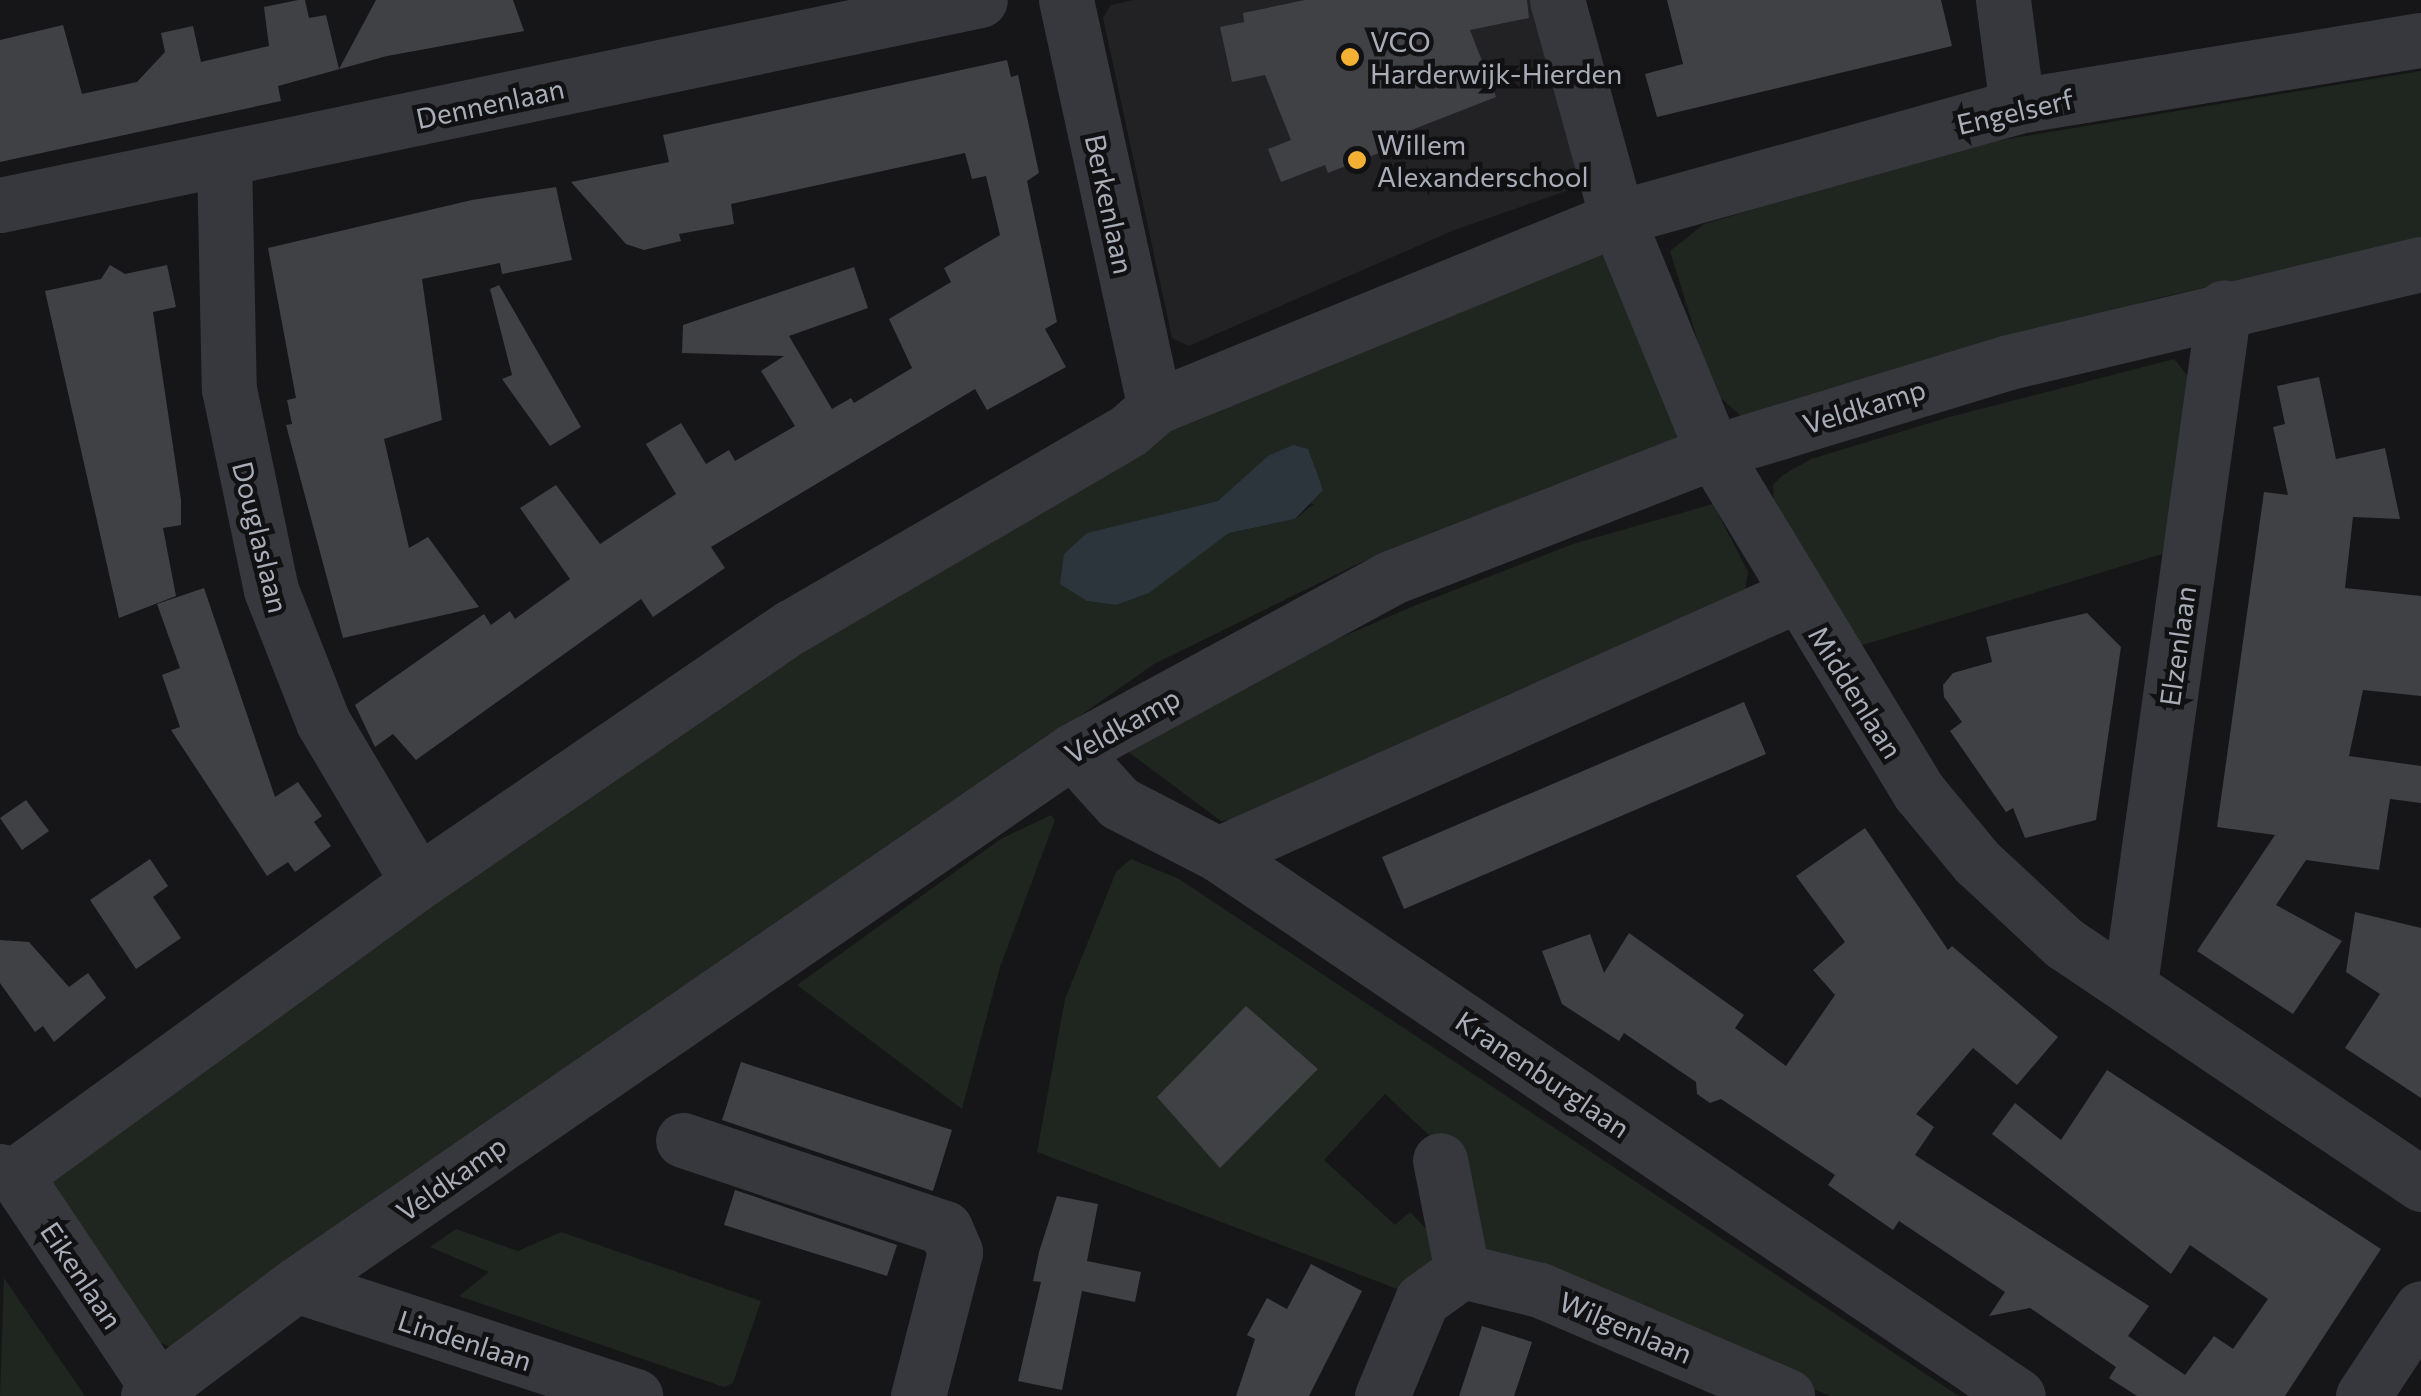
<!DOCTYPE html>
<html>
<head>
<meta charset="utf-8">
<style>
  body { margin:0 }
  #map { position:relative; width:2421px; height:1396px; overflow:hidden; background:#161618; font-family:Commissioner,sans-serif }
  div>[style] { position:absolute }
  .built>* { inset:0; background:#222225 }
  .green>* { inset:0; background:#1e261f }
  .water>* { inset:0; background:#2c353c }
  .building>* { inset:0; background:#404145 }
  .minor>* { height:55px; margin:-27.5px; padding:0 27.5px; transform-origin:27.5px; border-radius:27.5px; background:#37383d }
  .dots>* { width:28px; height:28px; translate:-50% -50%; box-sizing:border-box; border:5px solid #111113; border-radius:50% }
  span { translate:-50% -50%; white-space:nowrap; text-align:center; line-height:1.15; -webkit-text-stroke:9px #111113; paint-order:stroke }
  .poi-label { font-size:28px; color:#a8adb8 }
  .left { translate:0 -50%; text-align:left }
  .street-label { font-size:28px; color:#a8adb8 }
</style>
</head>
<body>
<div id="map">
  <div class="built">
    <i style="clip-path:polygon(1134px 0,1544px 0,1583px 185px,1452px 231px,1189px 346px,1172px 338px,1103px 18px,1111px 5px)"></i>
  </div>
  <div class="green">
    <i style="clip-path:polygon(2421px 71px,2421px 239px,2158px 298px,1743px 418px,1713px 391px,1670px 251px,1704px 224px,1971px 145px)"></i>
    <i style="clip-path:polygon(evenodd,1604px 246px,1682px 429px,1670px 447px,1362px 562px,1154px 664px,176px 1350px,157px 1341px,53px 1199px,51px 1177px,783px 655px,1051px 486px,1261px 385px,1604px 246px,1219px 501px,1314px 504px,1295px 519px,1229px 533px,1148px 593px,1116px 605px,1087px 601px,1178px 511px,1219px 501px)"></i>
    <i style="clip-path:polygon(2174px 359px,2189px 377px,2172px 551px,1856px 647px,1774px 513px,1773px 485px,1783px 475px,1811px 459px,1946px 418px)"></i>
    <i style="clip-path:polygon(1713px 504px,1748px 572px,1745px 591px,1240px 819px,1221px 821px,1127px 751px,1321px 646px,1416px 605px,1573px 544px)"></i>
    <i style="clip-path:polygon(1051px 815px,1055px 820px,1000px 967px,962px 1109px,797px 985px,1001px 839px)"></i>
    <i style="clip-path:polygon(1131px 859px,1179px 879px,1959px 1396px,1830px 1396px,1465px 1247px,1461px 1165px,1385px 1094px,1324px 1160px,1395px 1225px,1410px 1212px,1436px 1239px,1441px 1251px,1400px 1290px,1037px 1152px,1065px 999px,1116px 872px)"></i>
    <i style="clip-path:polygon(456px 1229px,518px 1251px,561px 1232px,761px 1301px,733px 1383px,724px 1387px,459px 1296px,489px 1272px,430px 1247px)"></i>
    <i style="clip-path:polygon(4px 1278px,85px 1396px,0 1396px)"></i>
  </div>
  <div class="water">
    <i style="clip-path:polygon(1293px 445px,1308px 449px,1323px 490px,1295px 519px,1229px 533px,1149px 593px,1116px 605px,1087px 601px,1060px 584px,1064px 554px,1087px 533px,1218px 501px,1268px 456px)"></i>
  </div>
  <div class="building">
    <i style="clip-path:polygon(298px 0,305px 0,309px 18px,326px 15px,339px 69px,376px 0,513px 0,524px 31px,387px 56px,278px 86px,281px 101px,0 162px,0 40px,63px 25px,82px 94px,137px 82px,165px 52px,161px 33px,193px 26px,201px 62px,269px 46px,264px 7px)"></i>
    <i style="clip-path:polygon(1305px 0,1527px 0,1529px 18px,1470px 30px,1496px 97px,1391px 138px,1394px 147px,1328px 173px,1325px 165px,1281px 182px,1268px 149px,1291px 140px,1265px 75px,1232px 82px,1220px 27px,1244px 22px,1243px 13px)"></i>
    <i style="clip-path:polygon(1667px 0,1941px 0,1952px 46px,1657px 117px,1645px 74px,1683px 64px)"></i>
    <i style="clip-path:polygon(1007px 60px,1011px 77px,1018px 75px,1039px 173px,1027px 181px,1057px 322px,1045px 329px,1066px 367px,987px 410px,975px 389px,711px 547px,725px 568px,653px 617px,641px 599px,416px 760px,393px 734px,375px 747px,355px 705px,484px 614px,491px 625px,510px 611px,515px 619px,570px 579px,520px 508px,556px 485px,600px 544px,676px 494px,646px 444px,681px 423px,706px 464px,729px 450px,735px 461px,795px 426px,761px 371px,784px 356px,682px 353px,683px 325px,854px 267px,868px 308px,789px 336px,832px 409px,851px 398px,854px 403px,912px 368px,889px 319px,951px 282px,944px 268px,1000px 235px,986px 176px,972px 179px,965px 153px,731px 204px,734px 224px,679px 234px,681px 241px,644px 250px,626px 244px,571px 182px,669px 162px,663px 135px)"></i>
    <i style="clip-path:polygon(556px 187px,572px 260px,502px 274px,500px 263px,422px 279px,442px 420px,384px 439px,409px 548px,428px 537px,479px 607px,343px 638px,286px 425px,292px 424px,287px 400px,296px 398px,268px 248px,472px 200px)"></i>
    <i style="clip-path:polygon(110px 265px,125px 274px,167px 265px,176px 307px,153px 312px,181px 500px,181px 525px,163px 528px,176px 596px,119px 618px,45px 291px,101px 279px)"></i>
    <i style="clip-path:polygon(499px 285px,581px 427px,550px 446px,502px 379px,512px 375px,490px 289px)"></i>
    <i style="clip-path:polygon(2319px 377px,2336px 459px,2385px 448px,2400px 519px,2353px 517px,2345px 588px,2421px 596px,2421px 696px,2363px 690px,2349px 756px,2421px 766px,2421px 803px,2390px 799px,2379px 870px,2306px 860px,2276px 905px,2342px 941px,2293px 1014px,2197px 951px,2275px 835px,2217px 827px,2264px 492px,2288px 495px,2273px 427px,2285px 424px,2277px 386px)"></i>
    <i style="clip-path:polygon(204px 588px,275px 797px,298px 782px,322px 816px,314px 822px,331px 846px,295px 872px,288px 862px,267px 876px,171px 730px,180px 727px,162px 675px,180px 668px,157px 604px)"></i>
    <i style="clip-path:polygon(2087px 613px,2121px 647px,2096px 820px,2025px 838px,2013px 808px,2006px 812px,1950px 731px,1962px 722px,1944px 697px,1943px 685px,1953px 673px,1992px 662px,1986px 637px)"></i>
    <i style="clip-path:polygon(1744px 702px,1766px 754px,1404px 909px,1382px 857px)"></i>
    <i style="clip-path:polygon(26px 800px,49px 831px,22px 850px,0 818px)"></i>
    <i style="clip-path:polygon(1865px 828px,1948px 950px,1952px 946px,2058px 1037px,2017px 1085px,1973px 1048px,1916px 1114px,1934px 1127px,1915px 1155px,2149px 1306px,2128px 1336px,2185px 1375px,2214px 1336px,2233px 1349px,2268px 1299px,2190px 1245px,2171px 1274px,1992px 1134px,2015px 1103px,2061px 1140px,2107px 1070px,2381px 1249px,2285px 1396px,2137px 1396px,2109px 1378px,2116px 1367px,2030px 1308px,1989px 1316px,2005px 1292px,1899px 1221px,1893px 1230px,1828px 1185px,1835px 1175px,1721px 1099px,1710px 1103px,1697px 1094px,1696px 1082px,1624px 1033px,1619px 1041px,1562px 1004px,1542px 951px,1590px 934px,1604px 973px,1629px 933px,1744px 1015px,1735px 1028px,1786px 1066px,1835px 995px,1813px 970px,1845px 942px,1796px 876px)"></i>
    <i style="clip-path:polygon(150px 859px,168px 886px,153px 897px,181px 938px,136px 969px,90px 900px)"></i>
    <i style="clip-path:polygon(2355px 912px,2421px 928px,2421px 1098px,2345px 1048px,2380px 994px,2346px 972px)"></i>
    <i style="clip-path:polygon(0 940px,29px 942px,69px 987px,88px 973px,106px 998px,54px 1042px,43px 1026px,35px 1032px,0 983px)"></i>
    <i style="clip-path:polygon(1246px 1006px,1318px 1069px,1220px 1168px,1157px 1097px)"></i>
    <i style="clip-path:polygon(741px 1062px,952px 1130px,933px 1191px,722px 1120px)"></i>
    <i style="clip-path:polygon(735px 1190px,897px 1245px,887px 1276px,724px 1225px)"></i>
    <i style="clip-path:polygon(1057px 1196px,1098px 1204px,1087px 1261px,1141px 1272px,1135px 1302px,1082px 1291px,1062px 1390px,1018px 1381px,1041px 1282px,1033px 1281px,1039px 1252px)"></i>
    <i style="clip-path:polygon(1311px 1264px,1362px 1291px,1309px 1396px,1236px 1396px,1255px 1339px,1247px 1335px,1267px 1298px,1287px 1309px)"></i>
    <i style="clip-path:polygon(1482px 1326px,1532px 1342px,1514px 1396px,1459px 1396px)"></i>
  </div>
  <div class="minor">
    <i style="left:1066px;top:0;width:417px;rotate:77.7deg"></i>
    <i style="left:1557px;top:0;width:226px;rotate:74.6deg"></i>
    <i style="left:1617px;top:218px;width:253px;rotate:67.7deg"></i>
    <i style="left:1713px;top:452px;width:398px;rotate:58.8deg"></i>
    <i style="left:1919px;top:792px;width:91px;rotate:50.4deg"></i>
    <i style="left:1977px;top:862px;width:119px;rotate:43deg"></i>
    <i style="left:2064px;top:943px;width:431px;rotate:34deg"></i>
    <i style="left:2003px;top:0;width:107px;rotate:82.5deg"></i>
    <i style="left:224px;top:159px;width:230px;rotate:88.8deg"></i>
    <i style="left:229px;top:389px;width:205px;rotate:78.2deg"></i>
    <i style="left:271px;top:590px;width:142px;rotate:68.5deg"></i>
    <i style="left:323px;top:722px;width:186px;rotate:59.3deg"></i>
    <i style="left:0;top:205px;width:1001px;rotate:-11.81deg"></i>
    <i style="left:1072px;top:751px;width:70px;rotate:47.9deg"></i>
    <i style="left:1119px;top:803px;width:111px;rotate:27.3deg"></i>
    <i style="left:1218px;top:854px;width:966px;rotate:34.12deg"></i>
    <i style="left:1218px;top:854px;width:632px;rotate:-24.09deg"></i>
    <i style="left:2130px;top:984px;width:683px;rotate:-82.1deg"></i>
    <i style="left:683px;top:1140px;width:276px;rotate:18.6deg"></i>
    <i style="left:945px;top:1228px;width:26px;rotate:67deg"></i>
    <i style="left:955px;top:1252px;width:149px;rotate:104.4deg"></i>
    <i style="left:0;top:1171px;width:16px;rotate:15deg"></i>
    <i style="left:15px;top:1175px;width:257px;rotate:56.2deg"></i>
    <i style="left:15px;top:1175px;width:498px;rotate:-36deg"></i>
    <i style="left:418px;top:882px;width:452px;rotate:-34.4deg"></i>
    <i style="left:791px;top:627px;width:391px;rotate:-30.2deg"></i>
    <i style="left:1129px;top:430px;width:35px;rotate:-41deg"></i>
    <i style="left:1155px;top:407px;width:499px;rotate:-22.2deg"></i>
    <i style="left:1617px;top:218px;width:415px;rotate:-15.6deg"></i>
    <i style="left:2017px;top:106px;width:409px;rotate:-9.3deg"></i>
    <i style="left:1462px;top:1271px;width:80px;rotate:13.7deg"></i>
    <i style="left:1540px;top:1290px;width:269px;rotate:23.2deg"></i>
    <i style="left:296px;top:1285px;width:357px;rotate:18.1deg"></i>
    <i style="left:148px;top:1396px;width:185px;rotate:-36.9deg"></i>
    <i style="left:296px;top:1285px;width:942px;rotate:-34.53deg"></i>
    <i style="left:1072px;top:751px;width:362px;rotate:-28.5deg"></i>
    <i style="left:1390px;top:578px;width:347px;rotate:-21.3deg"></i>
    <i style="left:1713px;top:452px;width:309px;rotate:-16.9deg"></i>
    <i style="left:2009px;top:362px;width:423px;rotate:-13.4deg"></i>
    <i style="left:1382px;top:1396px;width:104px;rotate:-67.4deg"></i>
    <i style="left:1422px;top:1300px;width:49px;rotate:-35.9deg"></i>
    <i style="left:1462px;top:1271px;width:113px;rotate:-101.2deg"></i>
    <i style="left:2363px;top:1396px;width:105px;rotate:-56.6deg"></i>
  </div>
  <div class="dots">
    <i style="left:1350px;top:57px;background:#f2b134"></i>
    <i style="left:1357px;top:160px;background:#f2b134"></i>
  </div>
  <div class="poi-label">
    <span class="left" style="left:1370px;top:57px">VCO<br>Harderwijk-Hierden</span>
    <span class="left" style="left:1377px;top:160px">Willem<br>Alexanderschool</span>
  </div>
  <div class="street-label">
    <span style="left:490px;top:103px;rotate:-12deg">Dennenlaan</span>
    <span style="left:2015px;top:111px;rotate:-13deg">Engelserf</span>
    <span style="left:1110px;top:204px;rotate:78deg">Berkenlaan</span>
    <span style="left:1864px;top:406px;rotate:-17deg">Veldkamp</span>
    <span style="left:261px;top:537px;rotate:76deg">Douglaslaan</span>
    <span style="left:2177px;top:646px;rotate:-82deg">Elzenlaan</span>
    <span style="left:1856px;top:692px;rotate:58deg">Middenlaan</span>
    <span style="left:1122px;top:725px;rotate:-29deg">Veldkamp</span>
    <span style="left:1543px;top:1074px;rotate:34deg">Kranenburglaan</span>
    <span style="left:451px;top:1178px;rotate:-35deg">Veldkamp</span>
    <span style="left:82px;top:1275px;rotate:56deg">Eikenlaan</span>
    <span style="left:1626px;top:1327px;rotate:23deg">Wilgenlaan</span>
    <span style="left:465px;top:1340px;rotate:18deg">Lindenlaan</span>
  </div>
</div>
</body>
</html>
